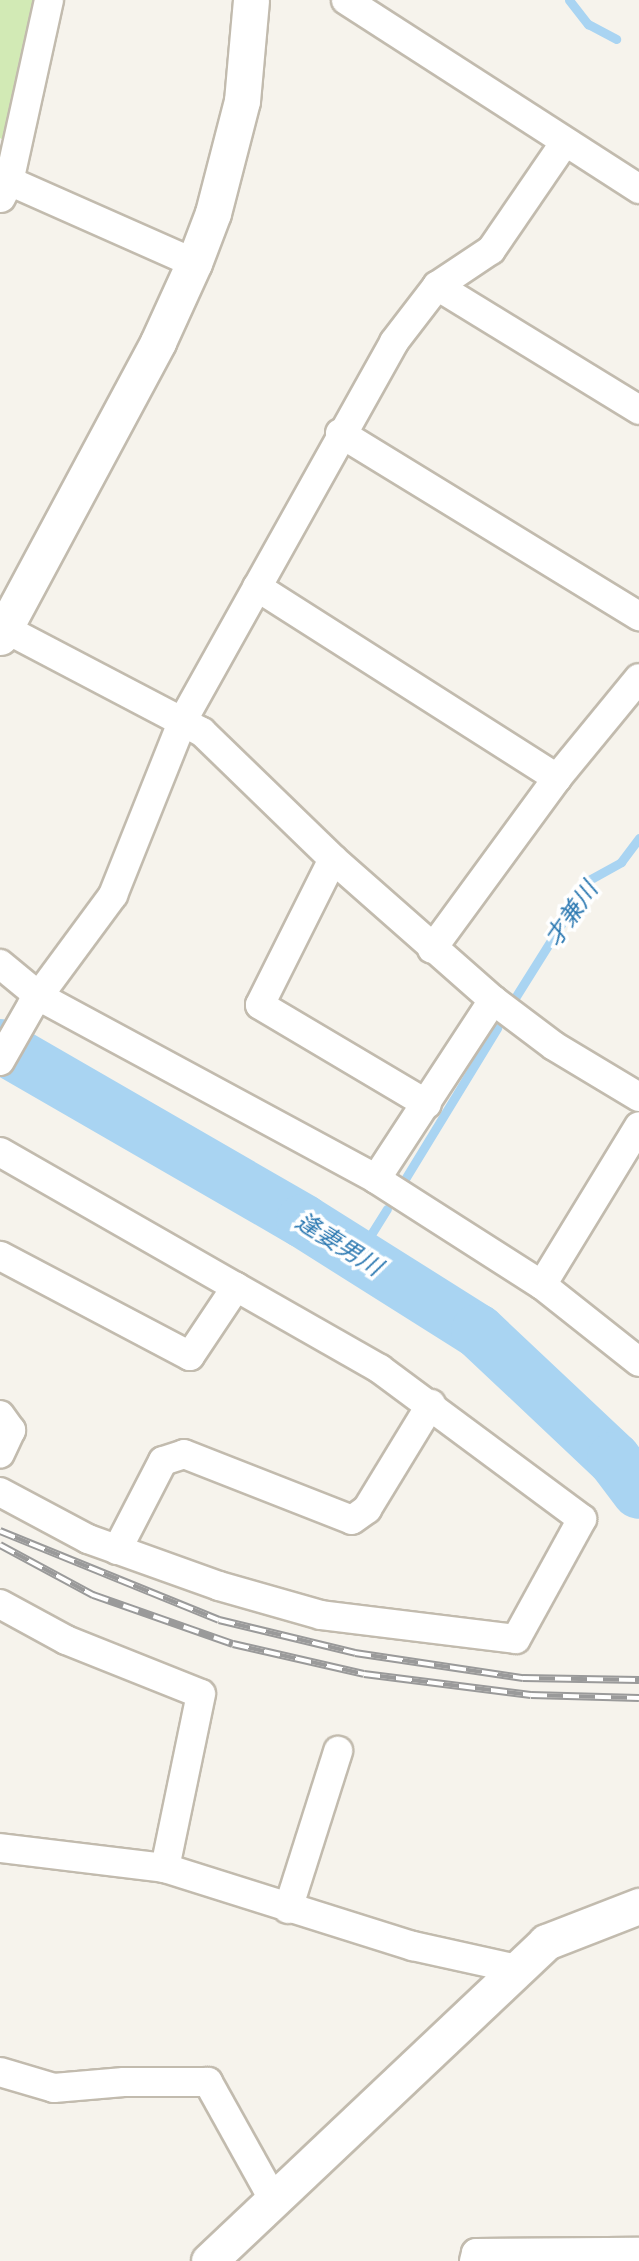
<!DOCTYPE html>
<html>
<head>
<meta charset="utf-8">
<style>
  body { margin:0 }
  #map { position:relative; width:639px; height:2261px; overflow:hidden; background:#f6f3ec; font-family:Cabin,"Noto Sans JP",sans-serif }
  div>[style] { position:absolute }
  .green>* { inset:0; background:#d2eab5 }
  .stream>* { height:9px; margin:-4.5px; padding:0 4.5px; transform-origin:4.5px; border-radius:4.5px; background:#a9d4f2 }
  .river>* { height:54px; margin:-27px; padding:0 27px; transform-origin:27px; border-radius:27px; background:#a9d4f2 }
  .roads { filter:drop-shadow(2px 0 #c2bbae) drop-shadow(-2px 0 #c2bbae) drop-shadow(0 2px #c2bbae) drop-shadow(0 -2px #c2bbae) }
  .minor>* { height:28px; margin:-14px; padding:0 14px; transform-origin:14px; border-radius:14px; background:#fff }
  .tertiary>* { height:35px; margin:-17.5px; padding:0 17.5px; transform-origin:17.5px; border-radius:17.5px; background:#fff }
  .rail>* { height:8px; margin-top:-4px; transform-origin:0; background:repeating-linear-gradient(90deg,#fff 0 16px,#9a9a9a 0 32px); box-sizing:border-box; border-block:2px solid #9a9a9a }
  span { translate:-50% -50%; white-space:nowrap; text-align:center; line-height:1.15; -webkit-text-stroke:7px #fff; paint-order:stroke }
  .water-label { font-size:24px; color:#2e7ab2; font-style:italic }
</style>
</head>
<body>
<div id="map">
  <div class="green">
    <i style="clip-path:polygon(0 0,33px 0,16px 129px,5px 141px,0 138px)"></i>
  </div>
  <div class="stream">
    <i style="left:569px;top:0;width:31px;rotate:52deg"></i>
    <i style="left:588px;top:24px;width:32px;rotate:28deg"></i>
    <i style="left:513px;top:1001px;width:143px;rotate:-57.9deg"></i>
    <i style="left:589px;top:880px;width:37px;rotate:-29deg"></i>
    <i style="left:621px;top:862px;width:30px;rotate:-53deg"></i>
    <i style="left:405px;top:1179px;width:177px;rotate:-58.6deg"></i>
    <i style="left:348px;top:1249px;width:26px;rotate:-31deg"></i>
    <i style="left:370px;top:1236px;width:32px;rotate:-58deg"></i>
  </div>
  <div class="river">
    <i style="left:0;top:1046px;width:350px;rotate:30deg"></i>
    <i style="left:303px;top:1221px;width:207px;rotate:32.2deg"></i>
    <i style="left:478px;top:1331px;width:187px;rotate:43.3deg"></i>
    <i style="left:614px;top:1459px;width:41px;rotate:52.9deg"></i>
  </div>
  <div class="roads">
    <div class="minor">
      <i style="left:346px;top:0;width:349px;rotate:32.8deg"></i>
      <i style="left:0;top:177px;width:212px;rotate:23.9deg"></i>
      <i style="left:1px;top:198px;width:18px;rotate:-63deg"></i>
      <i style="left:9px;top:182px;width:186px;rotate:-77.6deg"></i>
      <i style="left:437px;top:286px;width:237px;rotate:31.5deg"></i>
      <i style="left:340px;top:433px;width:351px;rotate:31.5deg"></i>
      <i style="left:257px;top:587px;width:356px;rotate:32.5deg"></i>
      <i style="left:0;top:626px;width:228px;rotate:27.7deg"></i>
      <i style="left:202px;top:732px;width:182px;rotate:44.1deg"></i>
      <i style="left:333px;top:859px;width:213px;rotate:41.4deg"></i>
      <i style="left:493px;top:1000px;width:76px;rotate:37deg"></i>
      <i style="left:554px;top:1046px;width:99px;rotate:31deg"></i>
      <i style="left:333px;top:859px;width:163px;rotate:116.6deg"></i>
      <i style="left:260px;top:1005px;width:194px;rotate:30.7deg"></i>
      <i style="left:432px;top:949px;width:212px;rotate:-53.8deg"></i>
      <i style="left:557px;top:778px;width:129px;rotate:-50.6deg"></i>
      <i style="left:0;top:964px;width:52px;rotate:39.5deg"></i>
      <i style="left:40px;top:997px;width:382px;rotate:28.4deg"></i>
      <i style="left:376px;top:1179px;width:197px;rotate:32.6deg"></i>
      <i style="left:542px;top:1285px;width:124px;rotate:38.4deg"></i>
      <i style="left:0;top:1061px;width:64px;rotate:-60.3deg"></i>
      <i style="left:32px;top:1005px;width:137px;rotate:-53.6deg"></i>
      <i style="left:113px;top:895px;width:188px;rotate:-68.2deg"></i>
      <i style="left:183px;top:720px;width:433px;rotate:-60.8deg"></i>
      <i style="left:394px;top:342px;width:71px;rotate:-52.5deg"></i>
      <i style="left:437px;top:286px;width:65px;rotate:-33.7deg"></i>
      <i style="left:491px;top:250px;width:131px;rotate:-55.6deg"></i>
      <i style="left:0;top:1152px;width:272px;rotate:29.8deg"></i>
      <i style="left:236px;top:1287px;width:83px;rotate:123.7deg"></i>
      <i style="left:190px;top:1356px;width:215px;rotate:-152.2deg"></i>
      <i style="left:376px;top:1179px;width:214px;rotate:-56.8deg"></i>
      <i style="left:542px;top:1285px;width:186px;rotate:-58.6deg"></i>
      <i style="left:0;top:1415px;width:19px;rotate:54deg"></i>
      <i style="left:11px;top:1430px;width:26px;rotate:115deg"></i>
      <i style="left:0;top:1492px;width:100px;rotate:28.1deg"></i>
      <i style="left:88px;top:1539px;width:139px;rotate:19.7deg"></i>
      <i style="left:219px;top:1586px;width:106px;rotate:15.9deg"></i>
      <i style="left:321px;top:1615px;width:196px;rotate:7deg"></i>
      <i style="left:516px;top:1639px;width:137px;rotate:-61.2deg"></i>
      <i style="left:582px;top:1519px;width:252px;rotate:-143.4deg"></i>
      <i style="left:380px;top:1369px;width:166px;rotate:-150.3deg"></i>
      <i style="left:117px;top:1550px;width:100px;rotate:-62.7deg"></i>
      <i style="left:163px;top:1461px;width:22px;rotate:-18deg"></i>
      <i style="left:184px;top:1454px;width:180px;rotate:21.4deg"></i>
      <i style="left:352px;top:1520px;width:19px;rotate:-36deg"></i>
      <i style="left:367px;top:1509px;width:123px;rotate:-58.6deg"></i>
      <i style="left:0;top:1604px;width:75px;rotate:28.6deg"></i>
      <i style="left:66px;top:1640px;width:145px;rotate:21.8deg"></i>
      <i style="left:201px;top:1694px;width:178px;rotate:101.7deg"></i>
      <i style="left:0;top:1848px;width:166px;rotate:6.9deg"></i>
      <i style="left:165px;top:1868px;width:260px;rotate:17.5deg"></i>
      <i style="left:413px;top:1946px;width:107px;rotate:12.5deg"></i>
      <i style="left:288px;top:1909px;width:166px;rotate:-72.4deg"></i>
      <i style="left:0;top:2072px;width:56px;rotate:16.5deg"></i>
      <i style="left:54px;top:2088px;width:70px;rotate:-4.9deg"></i>
      <i style="left:124px;top:2082px;width:84px"></i>
      <i style="left:208px;top:2082px;width:132px;rotate:60.9deg"></i>
      <i style="left:474px;top:2261px;width:8px;rotate:-76deg"></i>
      <i style="left:476px;top:2253px;width:163px;rotate:-0.4deg"></i>
    </div>
    <div class="tertiary">
      <i style="left:0;top:637px;width:335px;rotate:-61.8deg"></i>
      <i style="left:158px;top:342px;width:87px;rotate:-65.5deg"></i>
      <i style="left:194px;top:263px;width:53px;rotate:-69.2deg"></i>
      <i style="left:213px;top:213px;width:116px;rotate:-75.5deg"></i>
      <i style="left:242px;top:101px;width:101px;rotate:-84.9deg"></i>
      <i style="left:209px;top:2261px;width:464px;rotate:-43.4deg"></i>
      <i style="left:546px;top:1942px;width:100px;rotate:-21.2deg"></i>
    </div>
  </div>
  <div class="rail">
    <i style="left:0;top:1531px;width:236px;rotate:22.1deg"></i>
    <i style="left:219px;top:1620px;width:140px;rotate:13.6deg"></i>
    <i style="left:355px;top:1653px;width:170px;rotate:8.5deg"></i>
    <i style="left:523px;top:1678px;width:116px;rotate:1deg"></i>
    <i style="left:0;top:1545px;width:106px;rotate:28.3deg"></i>
    <i style="left:93px;top:1595px;width:148px;rotate:19.3deg"></i>
    <i style="left:233px;top:1644px;width:134px;rotate:12.9deg"></i>
    <i style="left:364px;top:1674px;width:168px;rotate:7.2deg"></i>
    <i style="left:531px;top:1695px;width:108px;rotate:1.6deg"></i>
  </div>
  <div class="water-label">
    <span style="left:571px;top:914px;rotate:-55deg">才兼川</span>
    <span style="left:339px;top:1244px;rotate:32deg">逢妻男川</span>
  </div>
</div>
</body>
</html>
